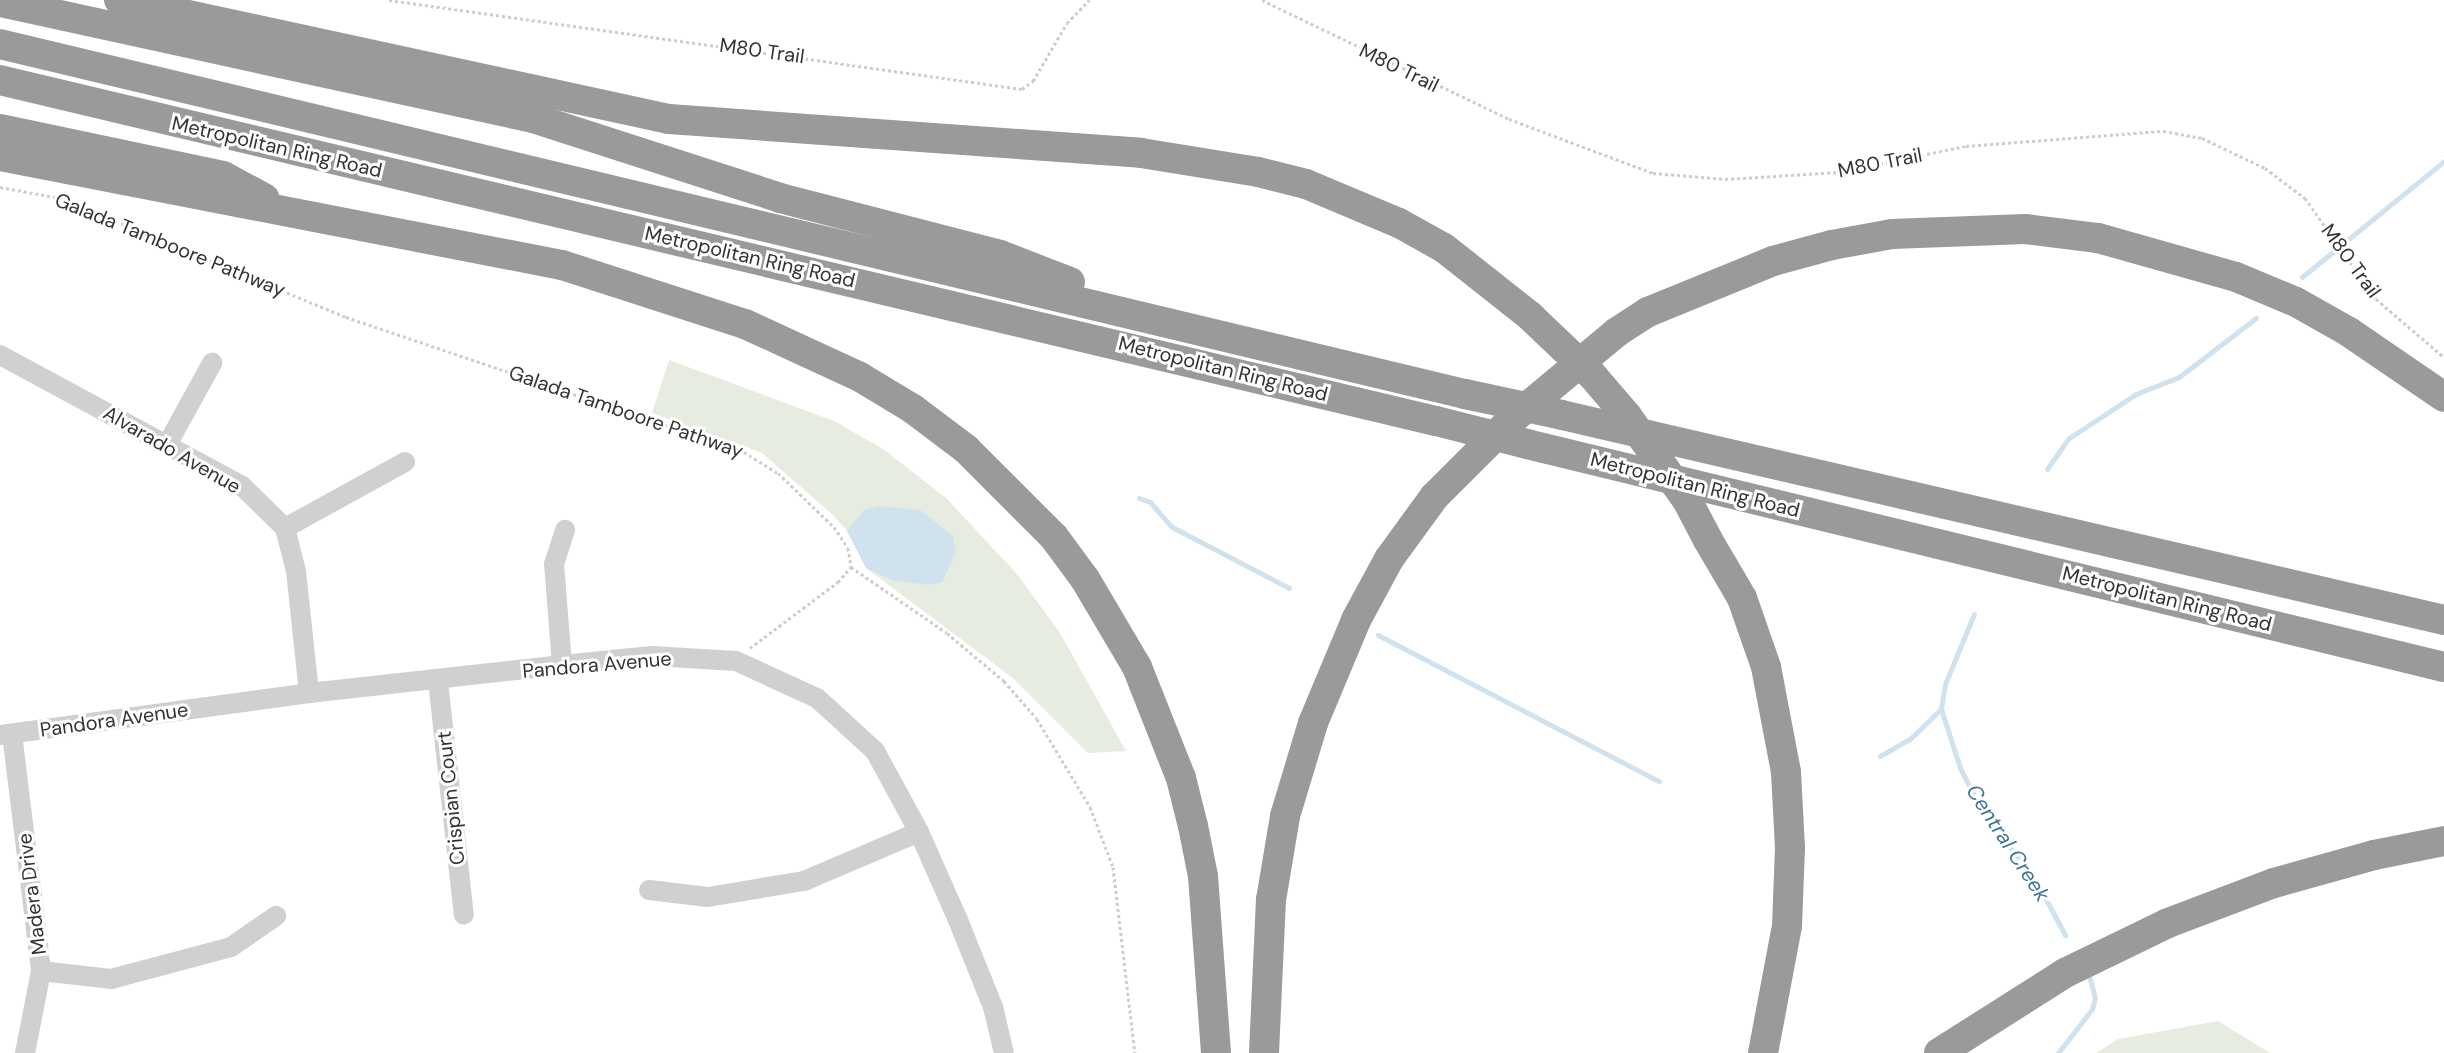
<!DOCTYPE html>
<html>
<head>
<meta charset="utf-8">
<style>
  body { margin:0 }
  #map { position:relative; width:2444px; height:1053px; overflow:hidden; background:#fff; font-family:"DM Sans",sans-serif }
  div>[style] { position:absolute }
  .green>* { inset:0; background:#e6ecdf }
  .water>* { inset:0; background:#cfe2ee }
  .stream>* { height:5px; margin:-2.5px; padding:0 2.5px; transform-origin:2.5px; border-radius:2.5px; background:#cfe2ee }
  .path>* { height:3px; margin-top:-1.5px; transform-origin:0; background:repeating-linear-gradient(90deg,#cdcdcd 0 3px,transparent 0 6px) }
  .minor>* { height:20px; margin:-10px; padding:0 10px; transform-origin:10px; border-radius:10px; background:#d0d0d0 }
  .highway>* { height:30px; margin:-15px; padding:0 15px; transform-origin:15px; border-radius:15px; background:#9a9a9a }
  .highway-bridge>* { height:30px; margin:-15px; padding:0 15px; transform-origin:15px; border-radius:15px; background:#9a9a9a }
  span { translate:-50% -50%; white-space:nowrap; text-align:center; line-height:1.15; -webkit-text-stroke:6px #fff; paint-order:stroke }
  .street-label { font-size:20px; color:#333 }
  .water-label { font-size:21px; color:#3f7597; font-style:italic }
</style>
</head>
<body>
<div id="map">
  <div class="green">
    <i style="clip-path:polygon(669px 360px,834px 421px,883px 449px,946px 498px,1017px 574px,1060px 633px,1126px 751px,1088px 753px,1013px 678px,866px 568px,847px 531px,834px 516px,762px 453px,652px 413px)"></i>
    <i style="clip-path:polygon(2218px 1021px,2270px 1053px,2096px 1053px,2118px 1039px)"></i>
  </div>
  <div class="water">
    <i style="clip-path:polygon(878px 506px,920px 510px,953px 536px,956px 552px,942px 582px,928px 585px,892px 580px,866px 568px,847px 531px,864px 510px)"></i>
  </div>
  <div class="stream">
    <i style="left:2302px;top:277px;width:183px;rotate:-39.2deg"></i>
    <i style="left:2047px;top:469px;width:38px;rotate:-55deg"></i>
    <i style="left:2069px;top:438px;width:80px;rotate:-33.3deg"></i>
    <i style="left:2136px;top:394px;width:46px;rotate:-21.6deg"></i>
    <i style="left:2179px;top:377px;width:97px;rotate:-37.5deg"></i>
    <i style="left:1139px;top:498px;width:12px;rotate:20deg"></i>
    <i style="left:1150px;top:502px;width:33px;rotate:49deg"></i>
    <i style="left:1172px;top:527px;width:132px;rotate:27.5deg"></i>
    <i style="left:1974px;top:614px;width:76px;rotate:112.5deg"></i>
    <i style="left:1945px;top:684px;width:25px;rotate:99deg"></i>
    <i style="left:1941px;top:709px;width:62px;rotate:72.1deg"></i>
    <i style="left:1960px;top:768px;width:46px;rotate:62.9deg"></i>
    <i style="left:1981px;top:809px;width:94px;rotate:52.8deg"></i>
    <i style="left:2038px;top:884px;width:58px;rotate:62.1deg"></i>
    <i style="left:1378px;top:635px;width:317px;rotate:27.5deg"></i>
    <i style="left:1880px;top:756px;width:34px;rotate:-30deg"></i>
    <i style="left:1910px;top:739px;width:43px;rotate:-44.1deg"></i>
    <i style="left:2058px;top:1053px;width:56px;rotate:-52.3deg"></i>
    <i style="left:2092px;top:1009px;width:11px;rotate:-75deg"></i>
    <i style="left:2095px;top:998px;width:20px;rotate:-105deg"></i>
  </div>
  <div class="path">
    <i style="left:389px;top:0;width:639px;rotate:8deg"></i>
    <i style="left:1022px;top:89px;width:14px;rotate:-36deg"></i>
    <i style="left:1033px;top:81px;width:67px;rotate:-59.6deg"></i>
    <i style="left:1067px;top:23px;width:32px;rotate:-46deg"></i>
    <i style="left:1262px;top:0;width:274px;rotate:25.7deg"></i>
    <i style="left:1509px;top:119px;width:154px;rotate:20.6deg"></i>
    <i style="left:1653px;top:173px;width:72px;rotate:4.8deg"></i>
    <i style="left:1725px;top:179px;width:114px;rotate:-3.5deg"></i>
    <i style="left:1839px;top:172px;width:130px;rotate:-11.6deg"></i>
    <i style="left:1966px;top:146px;width:198px;rotate:-4.4deg"></i>
    <i style="left:2163px;top:131px;width:40px;rotate:10deg"></i>
    <i style="left:2202px;top:138px;width:70px;rotate:25.5deg"></i>
    <i style="left:2265px;top:168px;width:50px;rotate:36.9deg"></i>
    <i style="left:2305px;top:198px;width:123px;rotate:54.9deg"></i>
    <i style="left:2376px;top:299px;width:89px;rotate:40.5deg"></i>
    <i style="left:0;top:187px;width:61px;rotate:10.4deg"></i>
    <i style="left:60px;top:198px;width:310px;rotate:22.6deg"></i>
    <i style="left:346px;top:317px;width:420px;rotate:18.7deg"></i>
    <i style="left:744px;top:452px;width:40px;rotate:32deg"></i>
    <i style="left:778px;top:473px;width:78px;rotate:44deg"></i>
    <i style="left:834px;top:527px;width:25px;rotate:56deg"></i>
    <i style="left:848px;top:548px;width:19px;rotate:81deg"></i>
    <i style="left:851px;top:567px;width:116px;rotate:34.5deg"></i>
    <i style="left:947px;top:633px;width:75px;rotate:40.1deg"></i>
    <i style="left:1004px;top:681px;width:50px;rotate:49deg"></i>
    <i style="left:1037px;top:719px;width:103px;rotate:58.9deg"></i>
    <i style="left:1090px;top:807px;width:64px;rotate:69deg"></i>
    <i style="left:1113px;top:867px;width:187px;rotate:83.3deg"></i>
    <i style="left:750px;top:648px;width:110px;rotate:-36.9deg"></i>
    <i style="left:838px;top:582px;width:20px;rotate:-49deg"></i>
  </div>
  <div class="minor">
    <i style="left:0;top:355px;width:275px;rotate:28.4deg"></i>
    <i style="left:242px;top:486px;width:60px;rotate:44.3deg"></i>
    <i style="left:285px;top:528px;width:44px;rotate:75.7deg"></i>
    <i style="left:296px;top:571px;width:123px;rotate:83.9deg"></i>
    <i style="left:167px;top:445px;width:94px;rotate:-61.2deg"></i>
    <i style="left:285px;top:528px;width:137px;rotate:-28.8deg"></i>
    <i style="left:562px;top:665px;width:101px;rotate:-94.5deg"></i>
    <i style="left:554px;top:564px;width:36px;rotate:-72deg"></i>
    <i style="left:438px;top:681px;width:235px;rotate:83.7deg"></i>
    <i style="left:12px;top:734px;width:239px;rotate:83deg"></i>
    <i style="left:41px;top:971px;width:84px;rotate:101deg"></i>
    <i style="left:0;top:735px;width:312px;rotate:-7.7deg"></i>
    <i style="left:309px;top:693px;width:255px;rotate:-6.3deg"></i>
    <i style="left:562px;top:665px;width:90px;rotate:-5.7deg"></i>
    <i style="left:652px;top:656px;width:84px;rotate:3.4deg"></i>
    <i style="left:736px;top:661px;width:89px;rotate:24.6deg"></i>
    <i style="left:817px;top:698px;width:79px;rotate:42.4deg"></i>
    <i style="left:875px;top:751px;width:92px;rotate:61.5deg"></i>
    <i style="left:919px;top:832px;width:96px;rotate:66.1deg"></i>
    <i style="left:958px;top:920px;width:94px;rotate:68.1deg"></i>
    <i style="left:993px;top:1007px;width:47px;rotate:76.6deg"></i>
    <i style="left:649px;top:890px;width:59px;rotate:6.8deg"></i>
    <i style="left:708px;top:897px;width:97px;rotate:-9.5deg"></i>
    <i style="left:804px;top:881px;width:125px;rotate:-23.1deg"></i>
    <i style="left:41px;top:971px;width:70px;rotate:6.5deg"></i>
    <i style="left:111px;top:979px;width:124px;rotate:-14.9deg"></i>
    <i style="left:231px;top:947px;width:55px;rotate:-34.6deg"></i>
  </div>
  <div class="highway">
    <i style="left:119px;top:0;width:563px;rotate:12.21deg"></i>
    <i style="left:669px;top:119px;width:473px;rotate:4.1deg"></i>
    <i style="left:1141px;top:153px;width:119px;rotate:9.2deg"></i>
    <i style="left:1258px;top:172px;width:49px;rotate:14deg"></i>
    <i style="left:1306px;top:184px;width:101px;rotate:22.8deg"></i>
    <i style="left:1399px;top:223px;width:51px;rotate:29.1deg"></i>
    <i style="left:1444px;top:248px;width:110px;rotate:38.3deg"></i>
    <i style="left:0;top:2px;width:545px;rotate:12.28deg"></i>
    <i style="left:533px;top:118px;width:260px;rotate:17.9deg"></i>
    <i style="left:780px;top:198px;width:227px;rotate:14.5deg"></i>
    <i style="left:1000px;top:255px;width:75px;rotate:21.1deg"></i>
    <i style="left:0;top:44px;width:1506px;rotate:13.44deg"></i>
    <i style="left:0;top:80px;width:1476px;rotate:13.36deg"></i>
    <i style="left:0;top:129px;width:228px;rotate:11.9deg"></i>
    <i style="left:223px;top:176px;width:47px;rotate:28.2deg"></i>
    <i style="left:0;top:156px;width:572px;rotate:10.98deg"></i>
    <i style="left:562px;top:265px;width:192px;rotate:17.9deg"></i>
    <i style="left:745px;top:324px;width:127px;rotate:24.7deg"></i>
    <i style="left:860px;top:377px;width:62px;rotate:31.1deg"></i>
    <i style="left:913px;top:409px;width:66px;rotate:37deg"></i>
    <i style="left:966px;top:449px;width:124px;rotate:45deg"></i>
    <i style="left:1054px;top:537px;width:52px;rotate:53.6deg"></i>
    <i style="left:1085px;top:579px;width:102px;rotate:59.4deg"></i>
    <i style="left:1137px;top:667px;width:119px;rotate:68.4deg"></i>
    <i style="left:1181px;top:778px;width:49px;rotate:76deg"></i>
    <i style="left:1193px;top:826px;width:51px;rotate:78.7deg"></i>
    <i style="left:1203px;top:876px;width:177px;rotate:85.8deg"></i>
    <i style="left:1562px;top:415px;width:906px;rotate:13.08deg"></i>
    <i style="left:1527px;top:444px;width:944px;rotate:13.67deg"></i>
    <i style="left:1708px;top:540px;width:67px;rotate:59.6deg"></i>
    <i style="left:1742px;top:598px;width:73px;rotate:70.8deg"></i>
    <i style="left:1766px;top:667px;width:107px;rotate:79.2deg"></i>
    <i style="left:1786px;top:772px;width:76px;rotate:87deg"></i>
    <i style="left:1790px;top:848px;width:78px;rotate:92.2deg"></i>
    <i style="left:1787px;top:926px;width:129px;rotate:100.7deg"></i>
    <i style="left:1264px;top:1053px;width:153px;rotate:-87.4deg"></i>
    <i style="left:1271px;top:900px;width:85px;rotate:-80.5deg"></i>
    <i style="left:1285px;top:816px;width:97px;rotate:-73.2deg"></i>
    <i style="left:1313px;top:723px;width:112px;rotate:-67.3deg"></i>
    <i style="left:1356px;top:620px;width:69px;rotate:-61.6deg"></i>
    <i style="left:1389px;top:559px;width:77px;rotate:-54deg"></i>
    <i style="left:1434px;top:497px;width:106px;rotate:-45deg"></i>
    <i style="left:1509px;top:422px;width:141px;rotate:-39.8deg"></i>
    <i style="left:1617px;top:332px;width:37px;rotate:-33deg"></i>
    <i style="left:1648px;top:312px;width:135px;rotate:-22.2deg"></i>
    <i style="left:1773px;top:261px;width:61px;rotate:-15.2deg"></i>
    <i style="left:1832px;top:245px;width:61px;rotate:-10.4deg"></i>
    <i style="left:1892px;top:234px;width:133px;rotate:-2.2deg"></i>
    <i style="left:2025px;top:229px;width:74px;rotate:7deg"></i>
    <i style="left:2098px;top:238px;width:143px;rotate:15.8deg"></i>
    <i style="left:2236px;top:277px;width:65px;rotate:22.6deg"></i>
    <i style="left:2296px;top:302px;width:61px;rotate:29.5deg"></i>
    <i style="left:2349px;top:332px;width:115px;rotate:34.4deg"></i>
    <i style="left:1939px;top:1053px;width:149px;rotate:-32.4deg"></i>
    <i style="left:2065px;top:973px;width:114px;rotate:-25.9deg"></i>
    <i style="left:2168px;top:923px;width:113px;rotate:-20.7deg"></i>
    <i style="left:2274px;top:883px;width:104px;rotate:-15.6deg"></i>
    <i style="left:2374px;top:855px;width:71px;rotate:-11.3deg"></i>
  </div>
  <div class="highway-bridge">
    <i style="left:1530px;top:316px;width:86px;rotate:43.6deg"></i>
    <i style="left:1592px;top:375px;width:54px;rotate:49.5deg"></i>
    <i style="left:1627px;top:416px;width:103px;rotate:54.5deg"></i>
    <i style="left:1687px;top:500px;width:45px;rotate:62.3deg"></i>
    <i style="left:1465px;top:394px;width:99px;rotate:12.2deg"></i>
    <i style="left:1436px;top:421px;width:94px;rotate:14.2deg"></i>
  </div>
  <div class="street-label">
    <span style="left:762px;top:51px;rotate:8deg">M80 Trail</span>
    <span style="left:1399px;top:68px;rotate:26deg">M80 Trail</span>
    <span style="left:277px;top:147px;rotate:13deg">Metropolitan Ring Road</span>
    <span style="left:1880px;top:163px;rotate:-11deg">M80 Trail</span>
    <span style="left:170px;top:245px;rotate:22deg">Galada Tamboore Pathway</span>
    <span style="left:750px;top:257px;rotate:13deg">Metropolitan Ring Road</span>
    <span style="left:2351px;top:261px;rotate:54deg">M80 Trail</span>
    <span style="left:1223px;top:369px;rotate:14deg">Metropolitan Ring Road</span>
    <span style="left:626px;top:412px;rotate:19deg">Galada Tamboore Pathway</span>
    <span style="left:172px;top:450px;rotate:30deg">Alvarado Avenue</span>
    <span style="left:1695px;top:485px;rotate:14deg">Metropolitan Ring Road</span>
    <span style="left:2167px;top:599px;rotate:14deg">Metropolitan Ring Road</span>
    <span style="left:597px;top:665px;rotate:-5deg">Pandora Avenue</span>
    <span style="left:114px;top:720px;rotate:-8deg">Pandora Avenue</span>
    <span style="left:451px;top:798px;rotate:-96deg">Crispian Court</span>
    <span style="left:32px;top:894px;rotate:-97deg">Madera Drive</span>
  </div>
  <div class="water-label">
    <span style="left:2008px;top:843px;rotate:57deg">Central Creek</span>
  </div>
</div>
</body>
</html>
